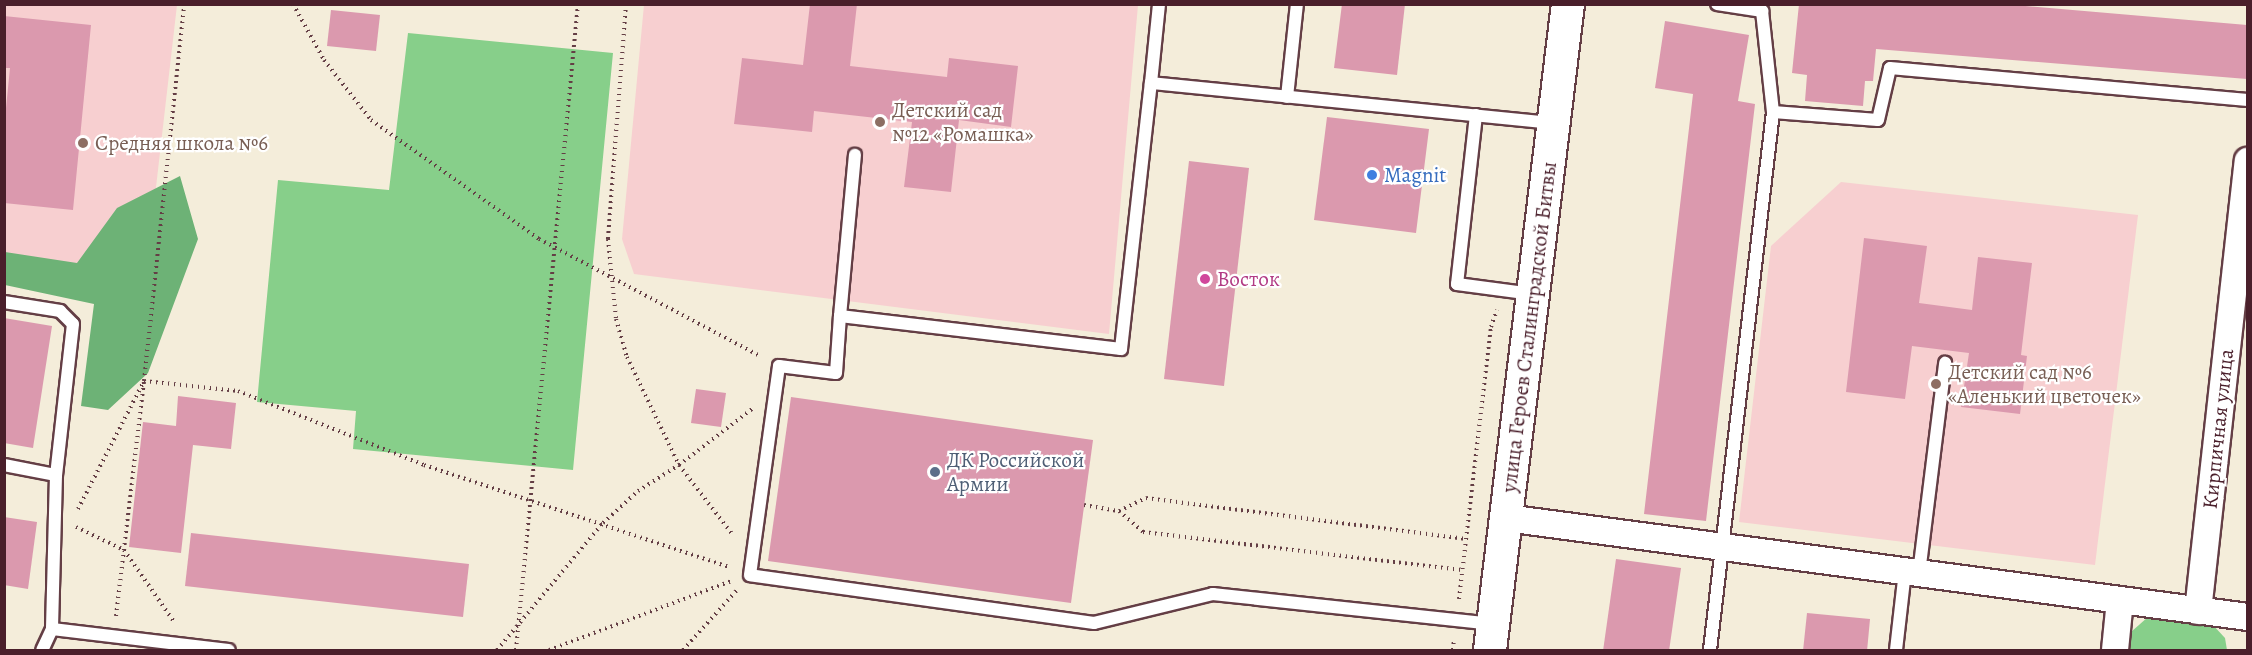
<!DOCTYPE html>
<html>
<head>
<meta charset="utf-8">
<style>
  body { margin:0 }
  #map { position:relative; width:2252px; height:655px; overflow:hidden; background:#f4edda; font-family:Alegreya,serif }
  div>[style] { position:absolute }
  .built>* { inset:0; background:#f7cfd0 }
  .green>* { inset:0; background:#87cf8a }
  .forest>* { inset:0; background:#6db276 }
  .building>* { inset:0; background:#db99ae }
  .path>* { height:4px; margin-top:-2px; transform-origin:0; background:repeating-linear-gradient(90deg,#643e45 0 1.5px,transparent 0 6px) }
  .roads { filter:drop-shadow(2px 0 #643e45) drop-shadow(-2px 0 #643e45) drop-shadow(0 2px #643e45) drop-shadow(0 -2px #643e45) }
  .service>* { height:12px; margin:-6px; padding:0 6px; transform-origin:6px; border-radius:6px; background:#fff }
  .minor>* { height:26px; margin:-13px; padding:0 13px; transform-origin:13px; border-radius:13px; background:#fff }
  .tertiary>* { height:32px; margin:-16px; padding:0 16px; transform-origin:16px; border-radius:16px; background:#fff }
  .dots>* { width:16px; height:16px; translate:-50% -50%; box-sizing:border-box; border:3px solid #fff; border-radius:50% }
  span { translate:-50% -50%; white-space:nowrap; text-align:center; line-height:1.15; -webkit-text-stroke:4.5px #fff; paint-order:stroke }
  .education-label { font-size:21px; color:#785e54 }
  .left { translate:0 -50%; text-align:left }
  .shop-label { font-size:21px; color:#366cbe }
  .hotel-label { font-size:21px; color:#b23c85 }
  .street-label { font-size:21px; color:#4a1f2b }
  .service-label { font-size:21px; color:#4e5e75 }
  .frame { position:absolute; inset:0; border:6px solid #4a1f2b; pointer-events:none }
</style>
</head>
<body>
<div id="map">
  <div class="built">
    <i style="clip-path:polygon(5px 5px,177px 5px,143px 300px,5px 282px)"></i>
    <i style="clip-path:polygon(644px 5px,1138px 5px,1109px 334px,634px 274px,622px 239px)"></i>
    <i style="clip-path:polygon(1841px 182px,2138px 215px,2095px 565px,1739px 522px,1771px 246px)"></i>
  </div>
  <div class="green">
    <i style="clip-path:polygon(408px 33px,613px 53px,573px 470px,353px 449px,356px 411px,257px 402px,278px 180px,389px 190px)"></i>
    <i style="clip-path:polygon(2148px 617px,2212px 624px,2225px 638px,2227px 650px,2122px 650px,2123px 639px)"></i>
  </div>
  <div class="forest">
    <i style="clip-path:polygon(180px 176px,198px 239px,148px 373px,108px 410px,81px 406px,94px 304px,5px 285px,5px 252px,77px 263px,117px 208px)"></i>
  </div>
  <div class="building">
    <i style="clip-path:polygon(810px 4px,857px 4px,850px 66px,947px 77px,949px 58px,1018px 66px,1011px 127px,959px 120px,951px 192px,904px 187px,912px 122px,814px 111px,812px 132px,734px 124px,742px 58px,803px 65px)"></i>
    <i style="clip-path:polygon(1342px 4px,1405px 4px,1397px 75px,1334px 68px)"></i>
    <i style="clip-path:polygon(1799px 4px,2002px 4px,2247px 25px,2247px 79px,1876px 49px,1873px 81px,1865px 81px,1863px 106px,1805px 101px,1807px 75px,1792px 73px)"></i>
    <i style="clip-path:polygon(331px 10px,380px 15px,376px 51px,327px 46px)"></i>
    <i style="clip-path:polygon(4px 16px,91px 25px,73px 210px,4px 203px,4px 128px,10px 68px,4px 68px)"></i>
    <i style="clip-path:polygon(1665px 21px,1749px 35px,1738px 101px,1755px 104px,1706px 521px,1644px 514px,1693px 94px,1655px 88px)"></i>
    <i style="clip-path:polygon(1327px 117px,1429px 129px,1416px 233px,1314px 220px)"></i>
    <i style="clip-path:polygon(1189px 161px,1249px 168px,1224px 386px,1164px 379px)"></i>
    <i style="clip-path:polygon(1864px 238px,1927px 246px,1919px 303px,1972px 310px,1978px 257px,2032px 263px,2021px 355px,2027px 356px,2020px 414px,1961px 407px,1969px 353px,1912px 346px,1905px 399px,1846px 392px)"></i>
    <i style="clip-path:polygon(4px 318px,52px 326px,33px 448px,4px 443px)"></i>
    <i style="clip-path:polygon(696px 389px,726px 393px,721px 427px,691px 423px)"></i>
    <i style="clip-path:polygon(178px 396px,236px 403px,231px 449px,193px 445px,181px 553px,129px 547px,143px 422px,176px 426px)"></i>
    <i style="clip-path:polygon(791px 397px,1093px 440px,1071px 603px,768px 561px)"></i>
    <i style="clip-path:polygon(4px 517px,37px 522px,28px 589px,4px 585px)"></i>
    <i style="clip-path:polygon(191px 533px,469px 564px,463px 617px,185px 586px)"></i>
    <i style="clip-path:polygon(1616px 559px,1681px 568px,1669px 651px,1603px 651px)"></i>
    <i style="clip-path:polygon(1807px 613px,1870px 619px,1867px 651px,1803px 651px)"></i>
  </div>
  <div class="path">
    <i style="left:293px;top:4px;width:64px;rotate:61deg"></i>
    <i style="left:324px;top:60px;width:76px;rotate:51.9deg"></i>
    <i style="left:371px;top:120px;width:206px;rotate:35.3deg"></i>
    <i style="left:539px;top:239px;width:250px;rotate:27.9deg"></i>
    <i style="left:626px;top:4px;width:236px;rotate:94.4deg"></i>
    <i style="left:608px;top:239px;width:80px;rotate:84.3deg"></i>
    <i style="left:616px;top:319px;width:40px;rotate:74deg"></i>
    <i style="left:627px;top:357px;width:120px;rotate:64.3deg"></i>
    <i style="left:679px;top:465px;width:88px;rotate:52.4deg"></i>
    <i style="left:1084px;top:505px;width:36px;rotate:10deg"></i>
    <i style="left:1119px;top:511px;width:32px;rotate:41deg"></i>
    <i style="left:1143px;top:532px;width:321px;rotate:6.8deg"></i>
    <i style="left:78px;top:509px;width:144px;rotate:-62.7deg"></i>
    <i style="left:144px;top:381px;width:379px;rotate:-83.9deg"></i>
    <i style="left:1119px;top:511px;width:30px;rotate:-26deg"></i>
    <i style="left:1146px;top:498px;width:323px;rotate:7.3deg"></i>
    <i style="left:76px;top:527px;width:53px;rotate:25.6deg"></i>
    <i style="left:124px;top:550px;width:89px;rotate:55.1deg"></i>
    <i style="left:1459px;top:599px;width:274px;rotate:-83.3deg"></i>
    <i style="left:1491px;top:327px;width:18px;rotate:-71deg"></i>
    <i style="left:116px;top:616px;width:237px;rotate:-83.2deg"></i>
    <i style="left:144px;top:381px;width:95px;rotate:6.1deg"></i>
    <i style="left:238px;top:391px;width:200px;rotate:21.7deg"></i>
    <i style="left:424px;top:465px;width:322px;rotate:18.5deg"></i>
    <i style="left:497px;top:650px;width:165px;rotate:-50.2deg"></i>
    <i style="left:603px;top:523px;width:47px;rotate:-42.4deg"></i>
    <i style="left:638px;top:491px;width:49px;rotate:-32.4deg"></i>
    <i style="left:679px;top:465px;width:92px;rotate:-37.5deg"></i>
    <i style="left:516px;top:650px;width:649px;rotate:-84.52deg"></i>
    <i style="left:549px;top:650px;width:196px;rotate:-20.7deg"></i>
    <i style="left:683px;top:650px;width:82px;rotate:-48deg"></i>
    <i style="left:1453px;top:650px;width:11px;rotate:-85deg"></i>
  </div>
  <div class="roads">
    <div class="service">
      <i style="left:1717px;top:4px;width:46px;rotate:8.8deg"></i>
      <i style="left:1762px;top:11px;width:102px;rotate:83.8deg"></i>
      <i style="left:1773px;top:112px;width:105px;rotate:4.4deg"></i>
      <i style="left:1878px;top:120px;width:53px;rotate:-77deg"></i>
      <i style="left:1890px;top:68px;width:359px;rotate:5.1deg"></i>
      <i style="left:1151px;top:83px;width:79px;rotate:-84.2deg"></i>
      <i style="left:1287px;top:97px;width:94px;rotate:-83.9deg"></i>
      <i style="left:1476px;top:115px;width:170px;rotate:96.4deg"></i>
      <i style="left:1457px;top:284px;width:76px;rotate:7.6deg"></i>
      <i style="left:4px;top:302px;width:57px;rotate:9.1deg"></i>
      <i style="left:60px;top:311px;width:18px;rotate:45deg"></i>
      <i style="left:73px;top:324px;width:152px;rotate:96.4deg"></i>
      <i style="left:840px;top:316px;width:162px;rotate:-84.7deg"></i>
      <i style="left:4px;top:465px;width:53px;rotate:10.9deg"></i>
      <i style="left:56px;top:475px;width:154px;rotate:91.5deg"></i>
      <i style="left:52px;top:629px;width:23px;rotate:115deg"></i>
      <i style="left:1919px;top:573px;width:212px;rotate:-82.9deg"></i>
      <i style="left:1493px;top:624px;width:282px;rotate:-173.9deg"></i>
      <i style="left:1213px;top:594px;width:122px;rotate:166.3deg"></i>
      <i style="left:1094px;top:623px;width:347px;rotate:-172.1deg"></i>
      <i style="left:750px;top:575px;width:211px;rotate:-82.1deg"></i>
      <i style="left:779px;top:366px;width:57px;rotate:7deg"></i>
      <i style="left:836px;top:373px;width:57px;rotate:-86deg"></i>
      <i style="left:840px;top:316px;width:283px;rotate:6.7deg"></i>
      <i style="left:1121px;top:349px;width:268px;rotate:-83.6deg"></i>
      <i style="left:1151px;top:83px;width:403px;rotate:5.7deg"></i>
      <i style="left:52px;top:629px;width:178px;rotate:6.8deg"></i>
      <i style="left:1710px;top:650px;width:542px;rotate:-83.32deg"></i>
      <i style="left:1896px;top:650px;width:80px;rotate:-83.5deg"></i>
    </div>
    <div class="minor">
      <i style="left:1506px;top:518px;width:749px;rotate:7.6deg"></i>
      <i style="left:2198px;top:611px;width:453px;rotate:-83.7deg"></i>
      <i style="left:2115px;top:650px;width:50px;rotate:-84.3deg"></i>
    </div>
    <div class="tertiary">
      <i style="left:1490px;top:650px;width:651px;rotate:-83.12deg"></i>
    </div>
  </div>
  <div class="dots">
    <i style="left:880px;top:122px;background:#8d6e63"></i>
    <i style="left:83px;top:143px;background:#8d6e63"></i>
    <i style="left:1372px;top:175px;background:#3f7fe0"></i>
    <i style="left:1205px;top:279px;background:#d1479c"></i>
    <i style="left:1936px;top:384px;background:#8d6e63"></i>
    <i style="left:935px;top:472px;background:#5c6f8a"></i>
  </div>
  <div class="education-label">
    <span class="left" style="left:892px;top:122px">Детский сад<br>№12 «Ромашка»</span>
    <span class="left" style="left:95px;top:143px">Средняя школа №6</span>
    <span class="left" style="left:1948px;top:384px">Детский сад №6<br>«Аленький цветочек»</span>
  </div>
  <div class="shop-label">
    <span class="left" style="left:1384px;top:175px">Magnit</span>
  </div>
  <div class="hotel-label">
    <span class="left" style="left:1217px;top:279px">Восток</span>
  </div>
  <div class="street-label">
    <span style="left:1529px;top:327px;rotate:-83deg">улица Героев Сталинградской Битвы</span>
    <span style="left:2218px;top:429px;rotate:-84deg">Кирпичная улица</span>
  </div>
  <div class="service-label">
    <span class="left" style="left:947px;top:472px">ДК Российской<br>Армии</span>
  </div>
  <div class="frame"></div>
</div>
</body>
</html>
